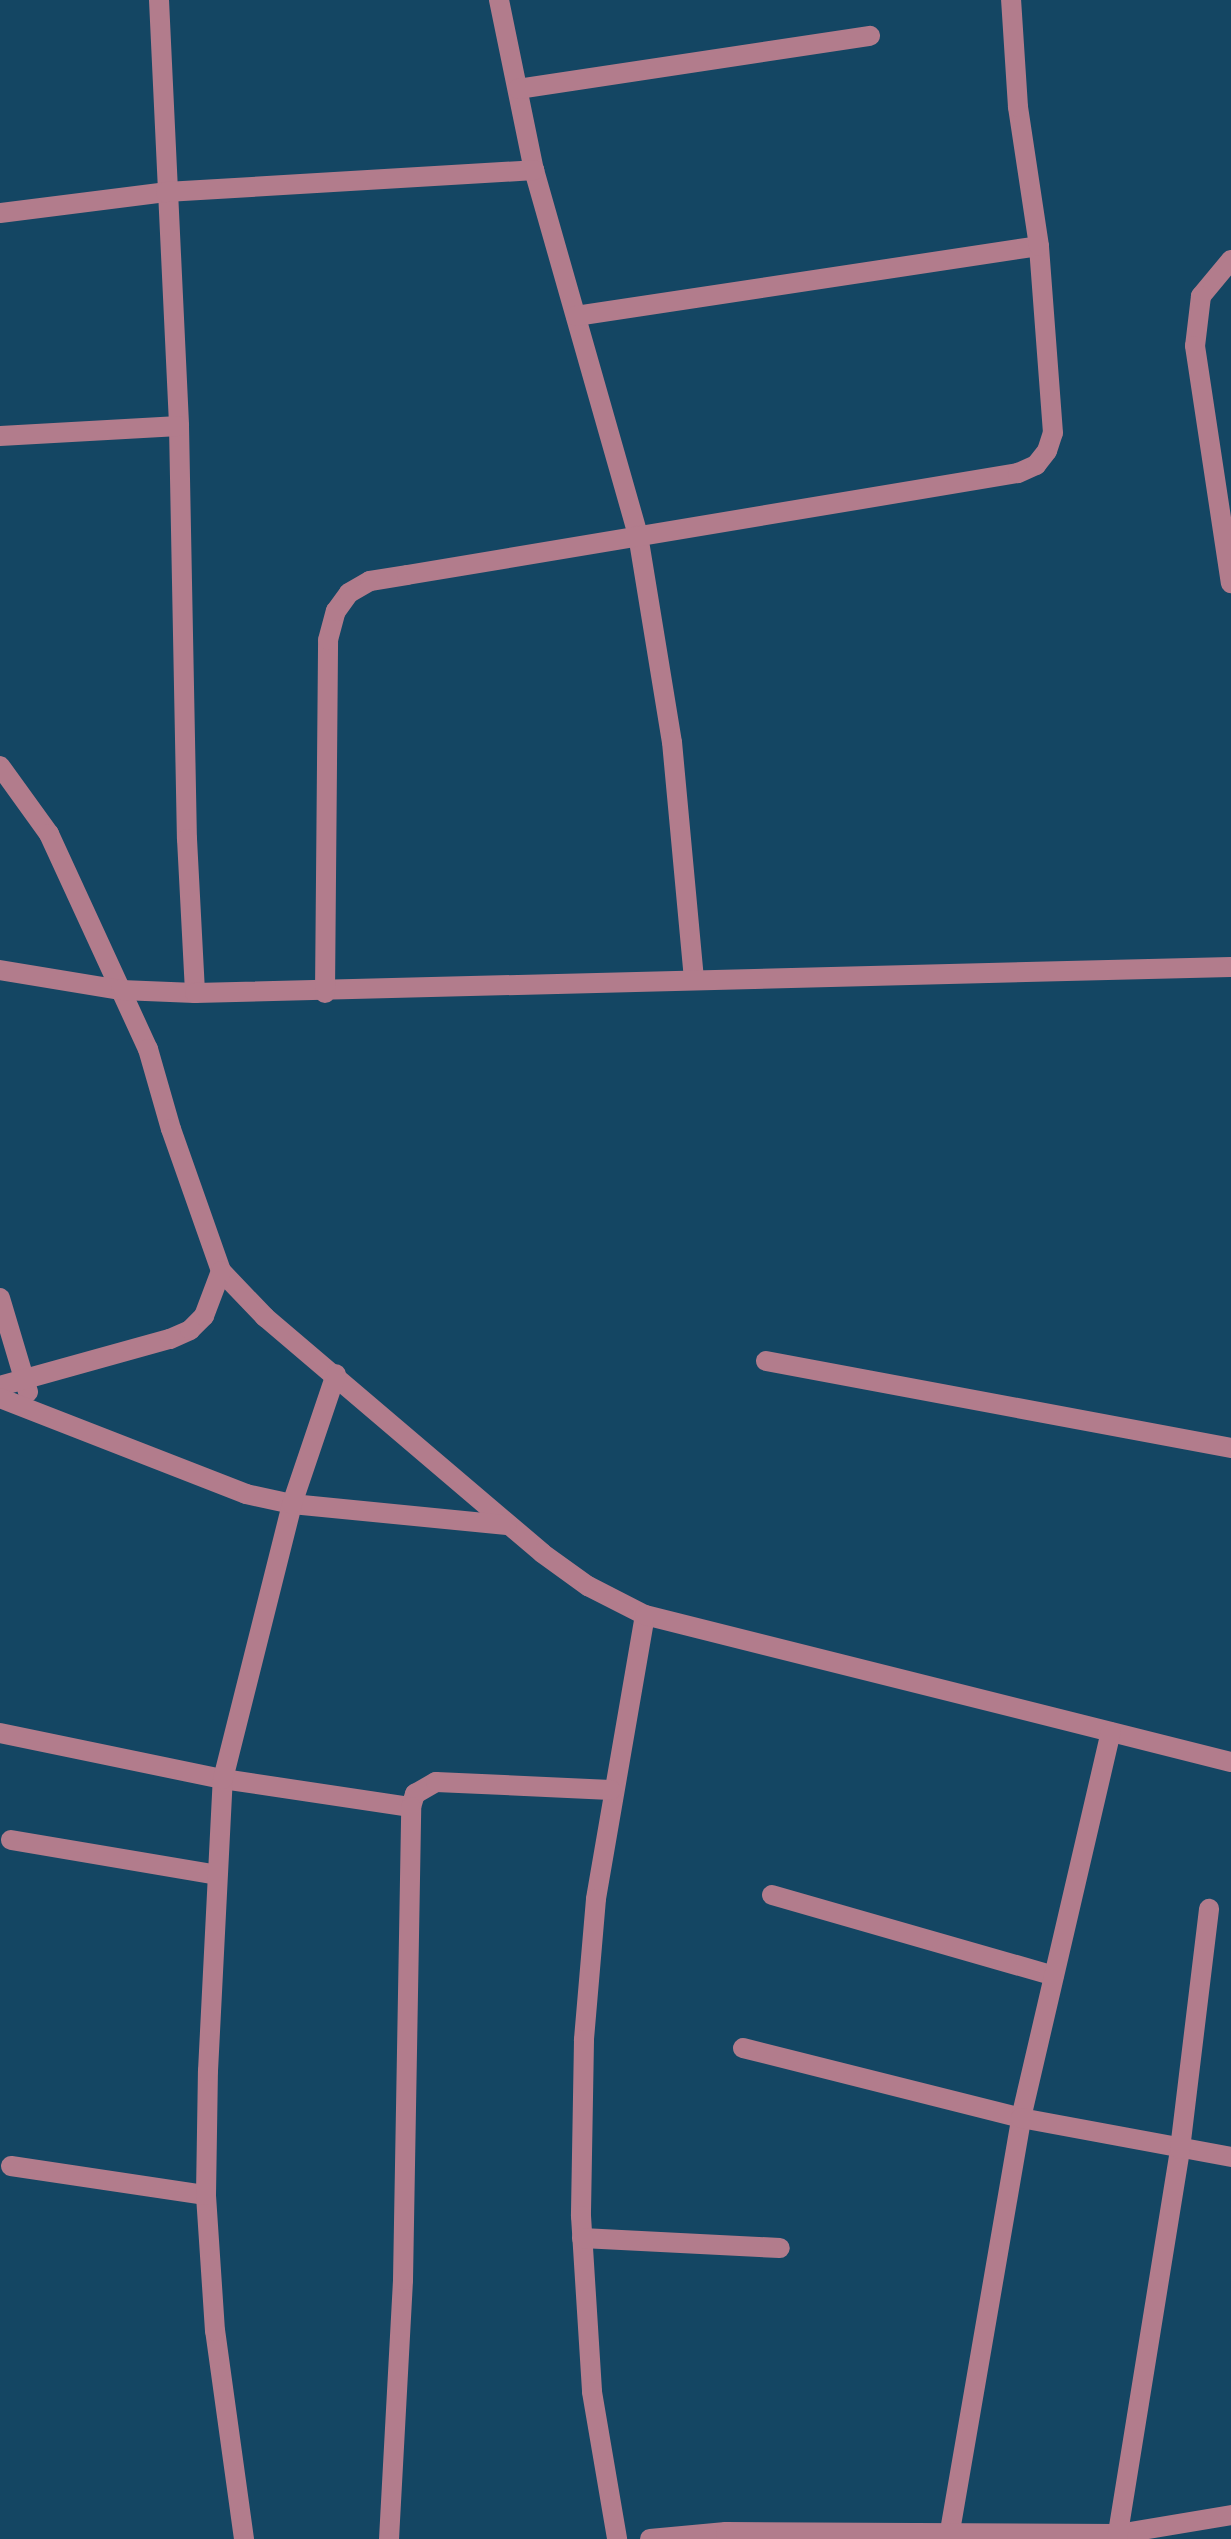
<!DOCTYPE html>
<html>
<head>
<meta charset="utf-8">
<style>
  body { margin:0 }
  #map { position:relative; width:1231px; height:2539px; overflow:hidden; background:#144663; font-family:Inter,sans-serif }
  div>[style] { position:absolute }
  .street>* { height:20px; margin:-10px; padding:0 10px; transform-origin:10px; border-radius:10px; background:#b27c8c }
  span { translate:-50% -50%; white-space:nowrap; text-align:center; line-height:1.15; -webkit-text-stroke:9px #144663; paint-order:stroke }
</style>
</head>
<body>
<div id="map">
  <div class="street">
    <i style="left:159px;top:0;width:426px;rotate:87.3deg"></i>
    <i style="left:179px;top:426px;width:413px;rotate:88.9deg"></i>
    <i style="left:187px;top:839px;width:154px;rotate:87deg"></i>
    <i style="left:499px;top:0;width:174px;rotate:78.4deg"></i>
    <i style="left:534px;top:170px;width:380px;rotate:74.1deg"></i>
    <i style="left:638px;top:535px;width:210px;rotate:80.7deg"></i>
    <i style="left:672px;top:742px;width:239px;rotate:84.7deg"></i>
    <i style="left:518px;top:89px;width:356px;rotate:-8.6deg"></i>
    <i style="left:0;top:213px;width:167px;rotate:-7.2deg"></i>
    <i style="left:166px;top:192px;width:369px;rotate:-3.4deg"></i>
    <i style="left:1231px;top:260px;width:47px;rotate:129.8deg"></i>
    <i style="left:1201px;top:296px;width:50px;rotate:96.8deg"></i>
    <i style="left:1195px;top:346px;width:240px;rotate:81.4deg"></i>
    <i style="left:576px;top:316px;width:468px;rotate:-8.6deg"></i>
    <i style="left:0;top:436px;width:179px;rotate:-3.2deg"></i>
    <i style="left:0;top:766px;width:84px;rotate:54.2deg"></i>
    <i style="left:49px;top:834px;width:237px;rotate:65.3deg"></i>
    <i style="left:148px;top:1049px;width:83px;rotate:74deg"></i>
    <i style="left:171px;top:1129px;width:151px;rotate:70.6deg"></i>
    <i style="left:221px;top:1271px;width:64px;rotate:46.3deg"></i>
    <i style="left:265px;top:1317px;width:364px;rotate:40.4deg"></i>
    <i style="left:542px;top:1553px;width:57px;rotate:35.7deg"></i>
    <i style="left:588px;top:1586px;width:64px;rotate:27deg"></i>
    <i style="left:645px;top:1615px;width:288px;rotate:99.8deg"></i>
    <i style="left:596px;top:1899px;width:142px;rotate:94.9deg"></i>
    <i style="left:584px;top:2040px;width:176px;rotate:91deg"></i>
    <i style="left:581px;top:2216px;width:176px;rotate:86.4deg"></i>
    <i style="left:592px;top:2392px;width:149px;rotate:80.3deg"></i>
    <i style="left:0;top:970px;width:123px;rotate:9.4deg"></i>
    <i style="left:121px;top:990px;width:74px;rotate:2.3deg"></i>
    <i style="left:195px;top:993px;width:1036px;rotate:-1.44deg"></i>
    <i style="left:325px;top:993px;width:353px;rotate:-89.5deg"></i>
    <i style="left:328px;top:640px;width:30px;rotate:-75deg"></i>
    <i style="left:336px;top:611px;width:22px;rotate:-54deg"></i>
    <i style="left:349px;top:593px;width:24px;rotate:-30deg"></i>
    <i style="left:370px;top:581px;width:37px;rotate:-9deg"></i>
    <i style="left:407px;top:575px;width:619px;rotate:-9.48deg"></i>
    <i style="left:1018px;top:473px;width:20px;rotate:-24deg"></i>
    <i style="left:1036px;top:465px;width:18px;rotate:-52deg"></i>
    <i style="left:1047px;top:451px;width:19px;rotate:-72deg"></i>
    <i style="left:1053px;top:433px;width:188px;rotate:-94.3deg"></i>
    <i style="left:1039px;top:246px;width:141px;rotate:-98.6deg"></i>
    <i style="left:1018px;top:107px;width:107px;rotate:-93.7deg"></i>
    <i style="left:0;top:1298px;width:98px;rotate:73.4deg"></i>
    <i style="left:766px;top:1361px;width:473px;rotate:10.6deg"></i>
    <i style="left:0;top:1386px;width:176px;rotate:-15.5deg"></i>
    <i style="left:170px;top:1339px;width:22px;rotate:-24deg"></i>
    <i style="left:190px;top:1330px;width:20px;rotate:-45deg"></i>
    <i style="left:204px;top:1316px;width:48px;rotate:-69.3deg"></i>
    <i style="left:0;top:1398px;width:264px;rotate:21.3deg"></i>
    <i style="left:246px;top:1494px;width:47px;rotate:12.3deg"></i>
    <i style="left:292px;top:1504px;width:216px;rotate:5.6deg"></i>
    <i style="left:645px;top:1615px;width:604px;rotate:14.08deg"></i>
    <i style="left:0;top:1733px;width:228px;rotate:11.7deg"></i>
    <i style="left:223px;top:1779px;width:190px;rotate:8.5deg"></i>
    <i style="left:411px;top:1807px;width:14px;rotate:-73deg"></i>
    <i style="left:415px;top:1794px;width:24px;rotate:-30deg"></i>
    <i style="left:436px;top:1782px;width:175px;rotate:2.6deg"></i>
    <i style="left:11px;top:1840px;width:209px;rotate:9.6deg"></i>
    <i style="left:772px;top:1895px;width:293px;rotate:16deg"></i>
    <i style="left:743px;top:2048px;width:287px;rotate:14.1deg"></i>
    <i style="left:1021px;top:2118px;width:396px;rotate:-76.9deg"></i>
    <i style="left:11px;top:2166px;width:197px;rotate:8.5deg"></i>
    <i style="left:582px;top:2238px;width:198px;rotate:2.9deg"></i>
    <i style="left:950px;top:2531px;width:419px;rotate:-80.2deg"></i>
    <i style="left:1021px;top:2118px;width:214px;rotate:10.5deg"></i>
    <i style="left:244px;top:2539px;width:210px;rotate:-97.9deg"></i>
    <i style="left:215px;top:2331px;width:136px;rotate:-93.8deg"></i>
    <i style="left:206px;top:2195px;width:124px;rotate:-89.1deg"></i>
    <i style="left:208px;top:2071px;width:292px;rotate:-87.1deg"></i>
    <i style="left:223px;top:1779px;width:284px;rotate:-75.9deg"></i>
    <i style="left:292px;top:1504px;width:137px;rotate:-71.3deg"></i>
    <i style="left:389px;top:2539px;width:259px;rotate:-86.9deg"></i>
    <i style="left:403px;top:2280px;width:473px;rotate:-89deg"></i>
    <i style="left:650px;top:2539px;width:76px;rotate:-5.3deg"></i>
    <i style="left:726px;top:2532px;width:392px;rotate:0.3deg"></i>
    <i style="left:1118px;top:2534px;width:115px;rotate:-9.5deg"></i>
    <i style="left:1117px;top:2539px;width:395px;rotate:-80.8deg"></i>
    <i style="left:1180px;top:2149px;width:242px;rotate:-83.1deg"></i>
  </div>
</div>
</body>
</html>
